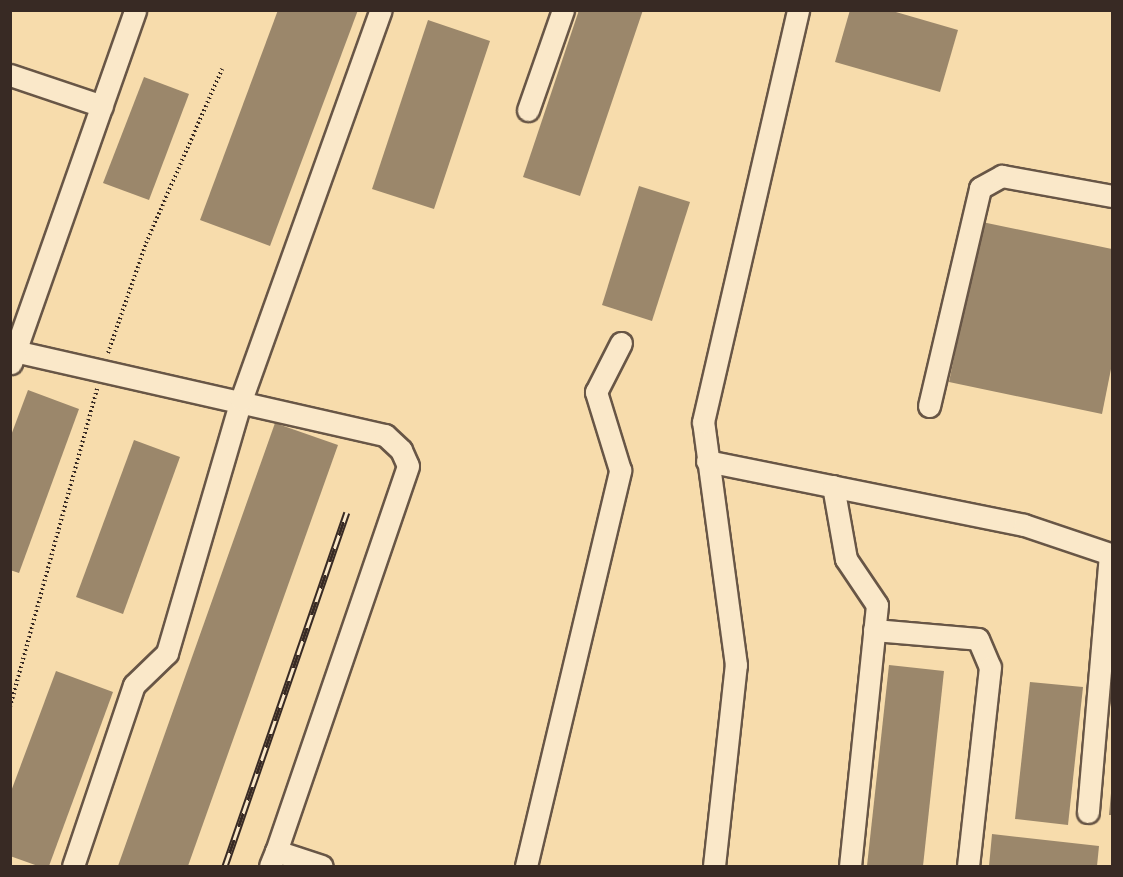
<!DOCTYPE html>
<html>
<head>
<meta charset="utf-8">
<style>
  body { margin:0 }
  #map { position:relative; width:1123px; height:877px; overflow:hidden; background:#f7dcac; font-family:Alegreya,serif }
  div>[style] { position:absolute }
  .building>* { inset:0; background:#9b876b }
  .path>* { height:4px; margin-top:-2px; transform-origin:0; background:repeating-linear-gradient(90deg,#382a24 0 1.5px,transparent 0 4.5px) }
  .roads { filter:drop-shadow(2px 0 #685646) drop-shadow(-2px 0 #685646) drop-shadow(0 2px #685646) drop-shadow(0 -2px #685646) }
  .minor>* { height:21px; margin:-10.5px; padding:0 10.5px; transform-origin:10.5px; border-radius:10.5px; background:#fae8c9 }
  .rail>* { height:7px; margin-top:-3.5px; transform-origin:0; background:repeating-linear-gradient(90deg,#fae8c9 0 14px,#382a24 0 28px); box-sizing:border-box; border-block:2px solid #382a24 }
  span { translate:-50% -50%; white-space:nowrap; text-align:center; line-height:1.15; -webkit-text-stroke:5px #fae8c9; paint-order:stroke }
  .frame { position:absolute; inset:0; border:12px solid #382a24; pointer-events:none }
</style>
</head>
<body>
<div id="map">
  <div class="building">
    <i style="clip-path:polygon(278px 10px,358px 10px,270px 246px,200px 220px)"></i>
    <i style="clip-path:polygon(579px 10px,643px 10px,580px 196px,523px 177px)"></i>
    <i style="clip-path:polygon(850px 10px,889px 10px,958px 30px,940px 92px,835px 62px)"></i>
    <i style="clip-path:polygon(428px 20px,490px 41px,434px 209px,372px 189px)"></i>
    <i style="clip-path:polygon(144px 77px,189px 94px,149px 200px,103px 183px)"></i>
    <i style="clip-path:polygon(639px 186px,690px 202px,652px 321px,602px 305px)"></i>
    <i style="clip-path:polygon(982px 222px,1112px 249px,1112px 364px,1102px 414px,949px 382px)"></i>
    <i style="clip-path:polygon(28px 390px,79px 409px,19px 573px,10px 570px,10px 438px)"></i>
    <i style="clip-path:polygon(275px 423px,338px 445px,188px 866px,118px 866px)"></i>
    <i style="clip-path:polygon(134px 440px,180px 457px,123px 614px,76px 597px)"></i>
    <i style="clip-path:polygon(889px 665px,944px 671px,923px 866px,867px 866px)"></i>
    <i style="clip-path:polygon(56px 671px,113px 692px,49px 866px,38px 866px,10px 856px,10px 794px)"></i>
    <i style="clip-path:polygon(1030px 682px,1083px 687px,1068px 825px,1015px 819px)"></i>
    <i style="clip-path:polygon(1111px 793px,1112px 793px,1112px 815px,1109px 815px)"></i>
    <i style="clip-path:polygon(992px 834px,1099px 846px,1097px 866px,989px 866px)"></i>
  </div>
  <div class="path">
    <i style="left:108px;top:353px;width:116px;rotate:-70.9deg"></i>
    <i style="left:146px;top:243px;width:190px;rotate:-66.4deg"></i>
    <i style="left:10px;top:707px;width:330px;rotate:-74.7deg"></i>
  </div>
  <div class="roads">
    <div class="minor">
      <i style="left:10px;top:75px;width:97px;rotate:18.6deg"></i>
      <i style="left:528px;top:110px;width:106px;rotate:-70.7deg"></i>
      <i style="left:10px;top:350px;width:385px;rotate:12.8deg"></i>
      <i style="left:385px;top:435px;width:22px;rotate:43deg"></i>
      <i style="left:401px;top:450px;width:17px;rotate:66deg"></i>
      <i style="left:408px;top:466px;width:407px;rotate:108.9deg"></i>
      <i style="left:11px;top:363px;width:374px;rotate:-70.6deg"></i>
      <i style="left:929px;top:406px;width:224px;rotate:-76.8deg"></i>
      <i style="left:980px;top:188px;width:25px;rotate:-29deg"></i>
      <i style="left:1002px;top:176px;width:112px;rotate:10.3deg"></i>
      <i style="left:707px;top:461px;width:323px;rotate:11.4deg"></i>
      <i style="left:1024px;top:525px;width:91px;rotate:18.6deg"></i>
      <i style="left:1110px;top:554px;width:259px;rotate:94.9deg"></i>
      <i style="left:833px;top:486px;width:74px;rotate:79.9deg"></i>
      <i style="left:846px;top:559px;width:55px;rotate:56deg"></i>
      <i style="left:877px;top:605px;width:262px;rotate:95.9deg"></i>
      <i style="left:874px;top:630px;width:104px;rotate:4.9deg"></i>
      <i style="left:978px;top:639px;width:30px;rotate:67deg"></i>
      <i style="left:990px;top:667px;width:200px;rotate:96.3deg"></i>
      <i style="left:73px;top:866px;width:191px;rotate:-71.4deg"></i>
      <i style="left:134px;top:685px;width:46px;rotate:-44.1deg"></i>
      <i style="left:167px;top:653px;width:264px;rotate:-73.7deg"></i>
      <i style="left:241px;top:400px;width:414px;rotate:-70.3deg"></i>
      <i style="left:270px;top:866px;width:16px;rotate:-68deg"></i>
      <i style="left:276px;top:851px;width:48px;rotate:18.1deg"></i>
      <i style="left:526px;top:866px;width:407px;rotate:-76.6deg"></i>
      <i style="left:620px;top:470px;width:82px;rotate:-107.1deg"></i>
      <i style="left:596px;top:392px;width:55px;rotate:-63deg"></i>
      <i style="left:714px;top:866px;width:202px;rotate:-83.8deg"></i>
      <i style="left:736px;top:665px;width:245px;rotate:-97.7deg"></i>
      <i style="left:703px;top:422px;width:423px;rotate:-77deg"></i>
    </div>
  </div>
  <div class="rail">
    <i style="left:225px;top:866px;width:374px;rotate:-71deg"></i>
  </div>
  <div class="frame"></div>
</div>
</body>
</html>
